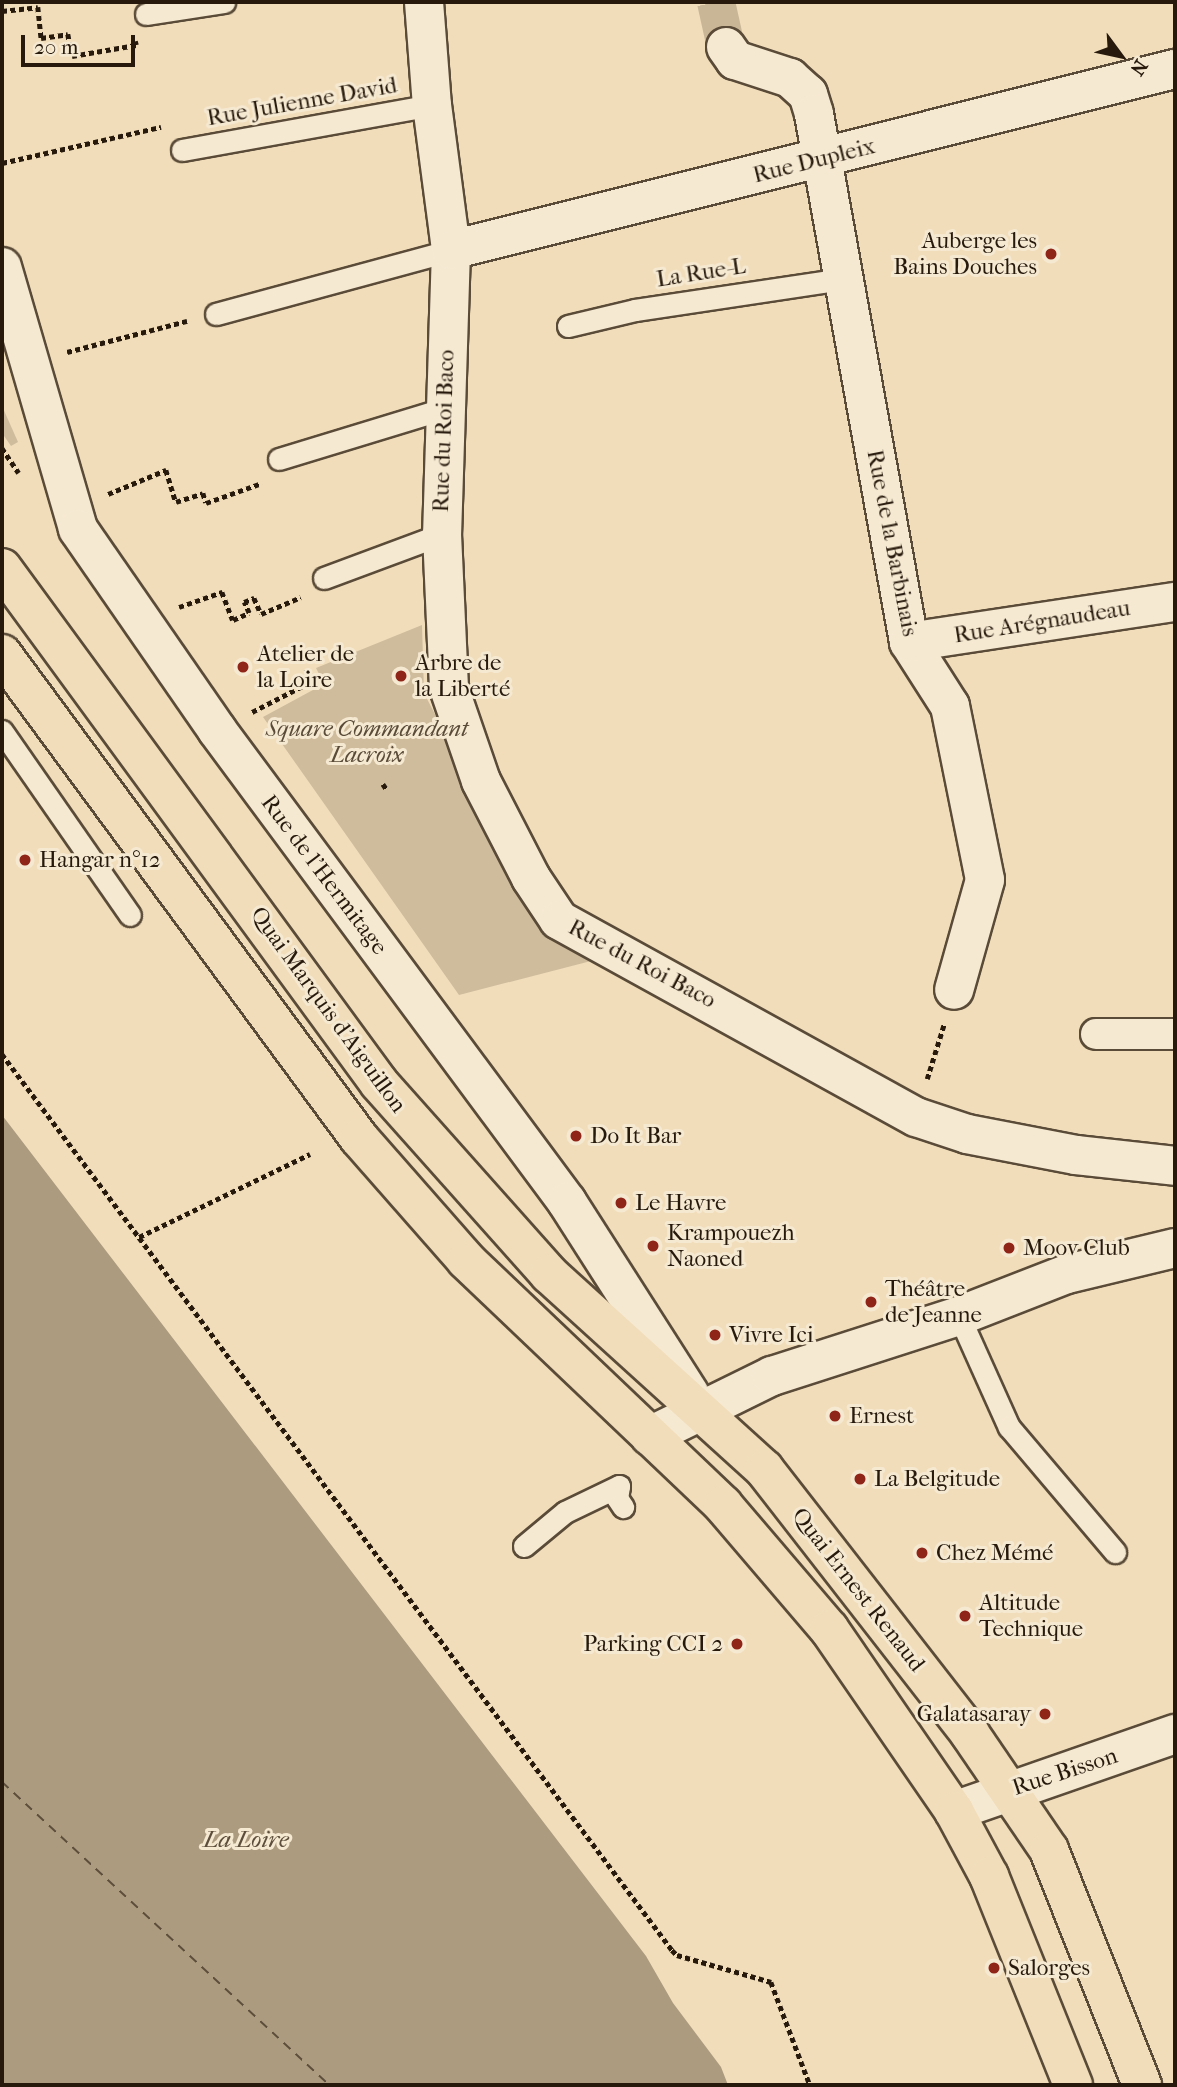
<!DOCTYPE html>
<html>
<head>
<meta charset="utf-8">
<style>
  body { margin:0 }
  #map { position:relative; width:1177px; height:2087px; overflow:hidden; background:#f1ddba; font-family:"IM FELL French Canon",serif }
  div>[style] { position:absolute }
  .green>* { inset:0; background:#cfbc9d }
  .water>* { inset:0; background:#ac9b7f }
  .ferry>* { height:2px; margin-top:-1px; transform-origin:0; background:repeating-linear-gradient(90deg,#5c4e3b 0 9px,transparent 0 16px) }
  .minor-tunnel>* { height:38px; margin-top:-19px; transform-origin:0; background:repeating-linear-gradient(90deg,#c9b697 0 38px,transparent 0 57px) }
  .path>* { height:4.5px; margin-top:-2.25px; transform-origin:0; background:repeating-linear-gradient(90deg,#271a0d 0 5px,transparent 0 8.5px) }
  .roads { filter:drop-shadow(2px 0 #5a4b38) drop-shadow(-2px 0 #5a4b38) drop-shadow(0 2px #5a4b38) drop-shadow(0 -2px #5a4b38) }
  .service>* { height:21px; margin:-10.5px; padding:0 10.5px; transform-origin:10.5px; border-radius:10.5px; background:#f6e9d2 }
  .pedestrian>* { height:30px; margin:-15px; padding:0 15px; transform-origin:15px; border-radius:15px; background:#f6e9d2 }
  .minor>* { height:38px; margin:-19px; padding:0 19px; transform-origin:19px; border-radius:19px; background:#f6e9d2 }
  .primary>* { height:38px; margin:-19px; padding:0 19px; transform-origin:19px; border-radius:19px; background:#f1ddba }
  .dots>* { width:19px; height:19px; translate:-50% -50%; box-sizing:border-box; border:4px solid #f6e9d2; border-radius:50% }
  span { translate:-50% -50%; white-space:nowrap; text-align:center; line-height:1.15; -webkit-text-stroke:6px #f6e9d2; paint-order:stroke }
  .street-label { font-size:23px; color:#271a0d }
  .poi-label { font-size:23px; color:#271a0d }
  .right { translate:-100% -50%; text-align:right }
  .left { translate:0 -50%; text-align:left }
  .park-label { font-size:23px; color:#594b38; font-style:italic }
  .water-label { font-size:24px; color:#5c4e3b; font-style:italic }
  .frame { position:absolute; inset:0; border:4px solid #271a0d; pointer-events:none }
  .north { position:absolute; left:1086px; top:21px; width:70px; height:70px; -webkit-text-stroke:5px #f6e9d2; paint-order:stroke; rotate:123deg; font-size:19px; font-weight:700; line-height:28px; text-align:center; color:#271a0d }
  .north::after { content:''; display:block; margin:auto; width:24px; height:32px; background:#271a0d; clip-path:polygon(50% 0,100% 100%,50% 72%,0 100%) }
  .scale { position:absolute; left:21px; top:35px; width:114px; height:32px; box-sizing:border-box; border:4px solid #271a0d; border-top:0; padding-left:9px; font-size:21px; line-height:24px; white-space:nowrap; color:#271a0d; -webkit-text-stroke:5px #f6e9d2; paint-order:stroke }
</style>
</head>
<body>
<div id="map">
  <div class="green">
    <i style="clip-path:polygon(2px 406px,18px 442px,11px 446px,2px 433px)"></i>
    <i style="clip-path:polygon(422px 625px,424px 693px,548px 933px,591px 961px,459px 995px,263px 717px,324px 684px,316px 668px)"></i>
  </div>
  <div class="water">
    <i style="clip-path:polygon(2px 1115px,646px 1956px,673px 2003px,721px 2067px,728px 2085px,2px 2085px)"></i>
  </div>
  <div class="ferry">
    <i style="left:2px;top:1782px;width:446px;rotate:42.8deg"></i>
  </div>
  <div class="minor-tunnel">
    <i style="left:716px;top:2px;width:46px;rotate:77.5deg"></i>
  </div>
  <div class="path">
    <i style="left:2px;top:11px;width:36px;rotate:-6deg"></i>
    <i style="left:38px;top:7px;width:31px;rotate:84deg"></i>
    <i style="left:41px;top:38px;width:27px;rotate:-8deg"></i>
    <i style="left:68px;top:34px;width:22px;rotate:80deg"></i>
    <i style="left:72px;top:56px;width:65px;rotate:-9.8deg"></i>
    <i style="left:136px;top:45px;width:4px;rotate:-104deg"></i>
    <i style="left:2px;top:163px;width:163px;rotate:-12.8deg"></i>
    <i style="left:67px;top:352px;width:124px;rotate:-14.5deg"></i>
    <i style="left:2px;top:448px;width:30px;rotate:56deg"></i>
    <i style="left:108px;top:494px;width:63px;rotate:-22.5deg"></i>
    <i style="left:166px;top:470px;width:34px;rotate:73deg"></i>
    <i style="left:176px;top:502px;width:28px;rotate:-18deg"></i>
    <i style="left:203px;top:493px;width:10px;rotate:73deg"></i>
    <i style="left:206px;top:503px;width:59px;rotate:-19.7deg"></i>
    <i style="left:179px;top:607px;width:46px;rotate:-19.2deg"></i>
    <i style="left:222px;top:592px;width:30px;rotate:69deg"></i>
    <i style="left:233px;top:620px;width:17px;rotate:-24deg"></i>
    <i style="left:249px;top:613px;width:12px;rotate:-114deg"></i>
    <i style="left:244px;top:602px;width:11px;rotate:-22deg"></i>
    <i style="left:254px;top:598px;width:17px;rotate:66deg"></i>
    <i style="left:261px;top:614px;width:43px;rotate:-23deg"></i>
    <i style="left:252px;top:712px;width:65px;rotate:-27.3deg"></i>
    <i style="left:310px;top:682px;width:14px;rotate:-107deg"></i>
    <i style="left:383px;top:784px;width:7px;rotate:56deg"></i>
    <i style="left:2px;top:1054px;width:1119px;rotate:53.21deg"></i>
    <i style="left:672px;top:1950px;width:7px;rotate:45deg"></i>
    <i style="left:677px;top:1955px;width:98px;rotate:16deg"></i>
    <i style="left:771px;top:1982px;width:110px;rotate:69.3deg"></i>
    <i style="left:927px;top:1079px;width:58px;rotate:-72.8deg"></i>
    <i style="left:139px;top:1237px;width:190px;rotate:-25.9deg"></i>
  </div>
  <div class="roads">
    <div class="service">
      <i style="left:146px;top:14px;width:79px;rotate:-8.7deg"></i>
      <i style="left:182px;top:150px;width:254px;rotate:-10.2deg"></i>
      <i style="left:216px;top:314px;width:244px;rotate:-15.2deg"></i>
      <i style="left:568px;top:326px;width:69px;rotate:-13.4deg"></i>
      <i style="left:635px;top:310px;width:209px;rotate:-8.5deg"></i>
      <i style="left:279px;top:459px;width:171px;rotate:-17deg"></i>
      <i style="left:324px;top:578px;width:126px;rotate:-20.4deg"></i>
      <i style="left:2px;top:731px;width:224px;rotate:55.2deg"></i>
      <i style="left:959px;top:1316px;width:122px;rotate:65.8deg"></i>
      <i style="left:1009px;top:1427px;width:164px;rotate:49.7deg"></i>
      <i style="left:524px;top:1546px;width:53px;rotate:-39.7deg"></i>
      <i style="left:565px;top:1512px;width:60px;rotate:-25.7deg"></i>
      <i style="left:619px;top:1486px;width:12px;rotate:99deg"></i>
      <i style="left:617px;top:1498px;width:11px;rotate:56deg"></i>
    </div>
    <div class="pedestrian">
      <i style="left:1096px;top:1034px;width:79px"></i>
    </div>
    <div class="minor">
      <i style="left:424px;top:2px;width:103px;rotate:85.6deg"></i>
      <i style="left:432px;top:105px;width:146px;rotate:82.5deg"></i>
      <i style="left:451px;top:250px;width:284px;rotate:91.8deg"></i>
      <i style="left:442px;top:534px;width:154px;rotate:87.4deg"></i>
      <i style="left:449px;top:688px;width:98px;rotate:71deg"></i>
      <i style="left:481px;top:781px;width:109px;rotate:62.7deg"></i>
      <i style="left:531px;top:878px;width:50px;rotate:56.3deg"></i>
      <i style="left:559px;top:920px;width:408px;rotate:28.9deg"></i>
      <i style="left:916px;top:1117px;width:54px;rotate:18.4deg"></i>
      <i style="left:967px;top:1134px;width:111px;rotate:10.9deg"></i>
      <i style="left:1076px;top:1155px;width:100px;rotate:6.3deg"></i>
      <i style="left:726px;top:47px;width:16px;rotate:55deg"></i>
      <i style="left:735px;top:60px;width:58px;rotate:18.1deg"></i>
      <i style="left:790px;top:78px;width:24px;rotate:42deg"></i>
      <i style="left:808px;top:94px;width:21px;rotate:73deg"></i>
      <i style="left:814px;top:114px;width:536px;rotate:79.8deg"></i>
      <i style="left:909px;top:642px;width:76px;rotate:57.4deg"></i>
      <i style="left:950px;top:706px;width:177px;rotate:78.6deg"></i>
      <i style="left:985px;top:880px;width:114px;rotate:105.7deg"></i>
      <i style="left:451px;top:250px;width:746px;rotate:-14.04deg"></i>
      <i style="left:2px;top:267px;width:273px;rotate:73.8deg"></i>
      <i style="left:78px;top:529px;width:244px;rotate:55.3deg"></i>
      <i style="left:217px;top:730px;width:588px;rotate:53.44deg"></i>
      <i style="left:567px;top:1202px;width:227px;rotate:57.4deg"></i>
      <i style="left:909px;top:642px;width:269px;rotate:-8.6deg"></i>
      <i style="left:650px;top:1436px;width:136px;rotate:-26.2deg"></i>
      <i style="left:772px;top:1376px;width:196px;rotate:-17.8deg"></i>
      <i style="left:959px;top:1316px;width:116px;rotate:-21.3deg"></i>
      <i style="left:1067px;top:1274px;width:111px;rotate:-13.5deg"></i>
      <i style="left:954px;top:1811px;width:234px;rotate:-19.2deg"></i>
    </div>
    <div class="primary">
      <i style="left:2px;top:568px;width:638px;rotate:53.79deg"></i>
      <i style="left:379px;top:1083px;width:256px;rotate:48.3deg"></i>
      <i style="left:549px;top:1274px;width:290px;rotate:42.2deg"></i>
      <i style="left:764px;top:1469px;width:336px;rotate:52.1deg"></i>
      <i style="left:970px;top:1734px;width:140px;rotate:55.7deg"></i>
      <i style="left:1049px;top:1850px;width:253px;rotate:68.4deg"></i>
      <i style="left:2px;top:654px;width:601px;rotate:53.59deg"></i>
      <i style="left:359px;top:1138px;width:162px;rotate:48.7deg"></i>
      <i style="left:466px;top:1260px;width:355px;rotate:43.6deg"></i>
      <i style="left:723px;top:1505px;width:163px;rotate:49.5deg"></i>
      <i style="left:829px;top:1629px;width:221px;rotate:55.5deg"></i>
      <i style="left:954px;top:1811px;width:74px;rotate:61.7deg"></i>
      <i style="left:989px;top:1876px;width:225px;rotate:68.1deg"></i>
    </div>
  </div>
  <div class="dots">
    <i style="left:1051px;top:254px;background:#8f2418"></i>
    <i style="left:243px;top:667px;background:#8f2418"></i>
    <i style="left:401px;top:676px;background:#8f2418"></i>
    <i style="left:25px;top:860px;background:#8f2418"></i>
    <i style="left:576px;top:1136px;background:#8f2418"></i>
    <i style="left:621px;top:1203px;background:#8f2418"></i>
    <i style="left:653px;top:1246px;background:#8f2418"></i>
    <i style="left:1009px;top:1248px;background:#8f2418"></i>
    <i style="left:871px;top:1302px;background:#8f2418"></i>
    <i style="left:715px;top:1335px;background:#8f2418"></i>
    <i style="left:835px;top:1416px;background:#8f2418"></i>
    <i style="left:860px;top:1479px;background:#8f2418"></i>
    <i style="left:922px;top:1553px;background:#8f2418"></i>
    <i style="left:965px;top:1616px;background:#8f2418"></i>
    <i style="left:737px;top:1644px;background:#8f2418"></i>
    <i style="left:1045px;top:1714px;background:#8f2418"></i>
    <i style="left:994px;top:1968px;background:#8f2418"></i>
  </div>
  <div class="street-label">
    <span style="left:302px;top:102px;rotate:-10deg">Rue Julienne David</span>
    <span style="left:814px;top:161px;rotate:-14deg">Rue Dupleix</span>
    <span style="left:701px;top:273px;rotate:-9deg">La Rue-L</span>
    <span style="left:444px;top:431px;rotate:-88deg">Rue du Roi Baco</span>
    <span style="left:892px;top:543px;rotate:79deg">Rue de la Barbinais</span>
    <span style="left:1042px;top:622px;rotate:-9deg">Rue Arégnaudeau</span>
    <span style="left:324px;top:875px;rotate:53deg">Rue de l'Hermitage</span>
    <span style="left:642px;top:964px;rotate:28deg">Rue du Roi Baco</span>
    <span style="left:328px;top:1010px;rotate:54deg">Quai Marquis d'Aiguillon</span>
    <span style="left:858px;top:1590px;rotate:52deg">Quai Ernest Renaud</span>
    <span style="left:1065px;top:1772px;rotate:-18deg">Rue Bisson</span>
  </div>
  <div class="poi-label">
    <span class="right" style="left:1037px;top:254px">Auberge les<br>Bains Douches</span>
    <span class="left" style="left:257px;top:667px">Atelier de<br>la Loire</span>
    <span class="left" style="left:415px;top:676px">Arbre de<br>la Liberté</span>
    <span class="left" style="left:39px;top:860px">Hangar n°12</span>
    <span class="left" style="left:590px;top:1136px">Do It Bar</span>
    <span class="left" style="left:635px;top:1203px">Le Havre</span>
    <span class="left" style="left:667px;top:1246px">Krampouezh<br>Naoned</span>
    <span class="left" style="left:1023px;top:1248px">Moov Club</span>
    <span class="left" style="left:885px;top:1302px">Théâtre<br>de Jeanne</span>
    <span class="left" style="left:729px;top:1335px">Vivre Ici</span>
    <span class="left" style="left:849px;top:1416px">Ernest</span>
    <span class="left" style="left:874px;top:1479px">La Belgitude</span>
    <span class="left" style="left:936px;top:1553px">Chez Mémé</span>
    <span class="left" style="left:979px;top:1616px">Altitude<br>Technique</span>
    <span class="right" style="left:723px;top:1644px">Parking CCI 2</span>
    <span class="right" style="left:1031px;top:1714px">Galatasaray</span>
    <span class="left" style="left:1008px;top:1968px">Salorges</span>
  </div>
  <div class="park-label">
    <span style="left:367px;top:742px">Square Commandant<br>Lacroix</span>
  </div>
  <div class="water-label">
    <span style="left:246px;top:1840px">La Loire</span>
  </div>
  <div class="frame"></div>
  <div class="north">N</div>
  <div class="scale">20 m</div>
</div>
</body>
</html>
